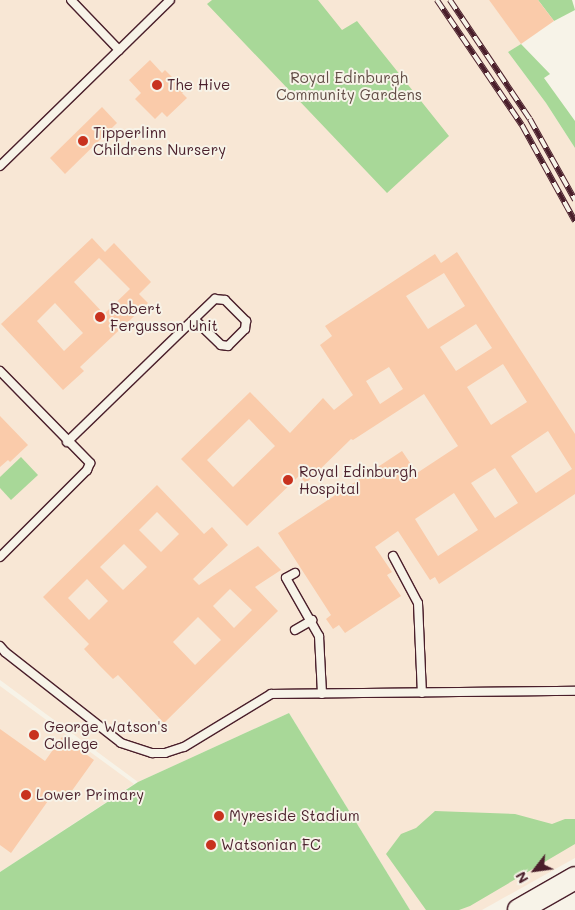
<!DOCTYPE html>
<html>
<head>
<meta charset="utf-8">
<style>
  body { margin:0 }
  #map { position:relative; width:575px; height:910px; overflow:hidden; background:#f7f3e8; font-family:Mali,sans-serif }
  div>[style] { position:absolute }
  .built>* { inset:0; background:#f8e7d5 }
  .green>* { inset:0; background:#a8d898 }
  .building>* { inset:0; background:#facbaa }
  .roads { filter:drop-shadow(1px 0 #4a1f2b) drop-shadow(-1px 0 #4a1f2b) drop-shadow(0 1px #4a1f2b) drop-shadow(0 -1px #4a1f2b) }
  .lane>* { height:8px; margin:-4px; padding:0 4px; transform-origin:4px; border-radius:4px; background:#f7f3e8 }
  .secondary>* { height:22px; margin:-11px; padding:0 11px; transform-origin:11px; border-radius:11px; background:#f7f3e8 }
  .rail>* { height:5.5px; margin-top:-2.75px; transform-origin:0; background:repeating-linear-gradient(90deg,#f7f3e8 0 11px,#4a1f2b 0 22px); box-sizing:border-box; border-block:1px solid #4a1f2b }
  .dots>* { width:14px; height:14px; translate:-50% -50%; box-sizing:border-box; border:2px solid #f7f3e8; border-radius:50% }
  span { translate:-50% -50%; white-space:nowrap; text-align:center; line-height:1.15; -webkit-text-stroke:4px #f7f3e8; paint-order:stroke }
  .park-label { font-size:15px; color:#624d46 }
  .poi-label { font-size:15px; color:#4a1f2b }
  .left { translate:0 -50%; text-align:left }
  .north { position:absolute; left:510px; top:845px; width:50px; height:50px; -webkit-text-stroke:4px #f7f3e8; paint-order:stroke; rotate:240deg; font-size:14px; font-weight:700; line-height:20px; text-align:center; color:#4a1f2b }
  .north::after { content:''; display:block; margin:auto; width:18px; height:22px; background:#4a1f2b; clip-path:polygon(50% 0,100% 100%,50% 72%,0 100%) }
</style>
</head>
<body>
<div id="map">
  <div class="built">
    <i style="clip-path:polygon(0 0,489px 0,521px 44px,508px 52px,546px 103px,575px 148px,575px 858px,482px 910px,410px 910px,289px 713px,138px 782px,0 680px)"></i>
    <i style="clip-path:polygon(0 686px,134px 784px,0 872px)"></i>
  </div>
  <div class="green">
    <i style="clip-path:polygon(212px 0,318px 0,342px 30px,357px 21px,449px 136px,387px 193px,207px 4px)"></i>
    <i style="clip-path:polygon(538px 0,572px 0,575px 10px,554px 21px)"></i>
    <i style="clip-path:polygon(521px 44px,550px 74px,544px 78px,575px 121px,575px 148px,546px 103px,508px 52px)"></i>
    <i style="clip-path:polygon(21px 457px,38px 475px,11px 500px,0 488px,0 477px)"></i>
    <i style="clip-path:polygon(289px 713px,410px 910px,0 910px,0 872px,138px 782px)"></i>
    <i style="clip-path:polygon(435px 811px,515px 814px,552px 824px,565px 819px,575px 819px,575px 844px,470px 906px,459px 910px,426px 910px,386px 854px,401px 834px,416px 828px)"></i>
  </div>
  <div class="building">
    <i style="clip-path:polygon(489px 0,538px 0,554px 21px,521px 44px)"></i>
    <i style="clip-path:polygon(150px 60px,162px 73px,165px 70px,185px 90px,182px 93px,187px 98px,167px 117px,162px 112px,155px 119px,135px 99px,141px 93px,129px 80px)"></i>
    <i style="clip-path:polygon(102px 107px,117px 123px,65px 174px,50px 158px)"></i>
    <i style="clip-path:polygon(evenodd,92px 238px,105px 252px,114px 243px,151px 282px,139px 294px,148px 303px,80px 367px,84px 371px,63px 390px,1px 324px,92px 238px,99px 258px,130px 289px,104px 314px,74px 282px,99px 258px,92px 238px,55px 303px,83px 333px,64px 351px,37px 321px,55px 303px)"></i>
    <i style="clip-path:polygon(evenodd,457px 252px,575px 434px,575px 494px,439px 584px,435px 577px,430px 580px,398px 531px,375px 547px,392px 572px,387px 575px,401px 596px,345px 633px,339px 625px,333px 629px,326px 619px,331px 615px,278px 533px,402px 451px,417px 473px,458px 446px,424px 394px,353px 440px,351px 439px,306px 483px,299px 476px,247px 526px,181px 459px,250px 392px,290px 433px,323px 398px,334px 410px,353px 395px,320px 345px,332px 336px,325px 326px,435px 254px,441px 263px,457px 252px,444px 273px,465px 306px,428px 329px,406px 296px,444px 273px,457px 252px,476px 324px,492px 348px,456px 371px,440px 347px,476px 324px,457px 252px,503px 364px,527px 402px,491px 425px,467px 387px,503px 364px,457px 252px,389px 367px,403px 389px,380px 404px,366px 381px,389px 367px,457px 252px,249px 419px,275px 446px,233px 487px,207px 460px,249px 419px,457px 252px,548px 431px,572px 469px,536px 493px,511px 456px,548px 431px,457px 252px,495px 468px,518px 503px,495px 518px,471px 483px,495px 468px,457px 252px,454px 493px,478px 530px,438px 556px,415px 519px,454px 493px)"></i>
    <i style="clip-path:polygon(0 416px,28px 445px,10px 462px,8px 460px,0 467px)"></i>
    <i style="clip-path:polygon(evenodd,157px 485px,204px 534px,212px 527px,228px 545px,193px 579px,199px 585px,258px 546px,281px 570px,255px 587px,278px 611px,164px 723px,118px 675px,113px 679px,100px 666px,84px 649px,89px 644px,43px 597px,157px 485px,157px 512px,179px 534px,161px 552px,139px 530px,157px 512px,157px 485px,124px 544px,147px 567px,123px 590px,100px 567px,124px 544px,157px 485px,87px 579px,108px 601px,89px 620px,68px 598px,87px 579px,157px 485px,230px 589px,252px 610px,234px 628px,213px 606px,230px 589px,157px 485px,198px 617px,221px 640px,195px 665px,173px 642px,198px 617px)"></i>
    <i style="clip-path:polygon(0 729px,45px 761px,62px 737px,94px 760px,66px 799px,55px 791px,11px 853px,0 845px)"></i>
  </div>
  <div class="roads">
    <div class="lane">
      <i style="left:119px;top:50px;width:71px;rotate:-44.4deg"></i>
      <i style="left:0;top:166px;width:166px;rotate:-44.3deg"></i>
      <i style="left:119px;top:50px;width:69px;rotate:-133.8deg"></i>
      <i style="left:215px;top:299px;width:10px;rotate:6deg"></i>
      <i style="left:225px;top:300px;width:30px;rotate:45deg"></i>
      <i style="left:246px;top:321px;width:8px;rotate:97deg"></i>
      <i style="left:245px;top:329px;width:24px;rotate:135deg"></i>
      <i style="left:228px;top:346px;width:7px;rotate:-172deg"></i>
      <i style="left:221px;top:345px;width:37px;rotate:-136deg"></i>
      <i style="left:194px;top:319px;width:29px;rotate:-44deg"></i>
      <i style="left:0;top:371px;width:129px;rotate:45.6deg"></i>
      <i style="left:90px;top:463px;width:8px;rotate:113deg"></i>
      <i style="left:87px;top:470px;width:123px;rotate:135deg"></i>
      <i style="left:67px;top:442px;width:177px;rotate:-44.1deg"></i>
      <i style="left:393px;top:556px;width:53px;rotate:62deg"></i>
      <i style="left:418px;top:603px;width:90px;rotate:87.5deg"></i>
      <i style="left:295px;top:573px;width:10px;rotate:151deg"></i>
      <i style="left:286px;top:578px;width:67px;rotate:60.4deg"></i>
      <i style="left:319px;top:636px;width:58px;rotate:87deg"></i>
      <i style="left:295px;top:630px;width:20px;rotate:-30deg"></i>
      <i style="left:0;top:646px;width:8px;rotate:50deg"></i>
      <i style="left:5px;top:652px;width:147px;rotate:38.1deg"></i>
      <i style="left:121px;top:743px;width:33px;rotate:18deg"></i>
      <i style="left:152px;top:753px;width:13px"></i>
      <i style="left:165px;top:753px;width:20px;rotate:-18deg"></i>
      <i style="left:184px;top:747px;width:102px;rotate:-31.3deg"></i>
      <i style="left:271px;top:694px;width:304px;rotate:-0.6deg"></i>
    </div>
    <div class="secondary">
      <i style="left:519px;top:910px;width:64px;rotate:-29.7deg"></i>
    </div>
  </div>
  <div class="rail">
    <i style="left:437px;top:0;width:151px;rotate:55.8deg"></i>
    <i style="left:522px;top:125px;width:110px;rotate:61.1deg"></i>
    <i style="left:450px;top:0;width:143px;rotate:56.1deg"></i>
    <i style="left:530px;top:119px;width:93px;rotate:60.9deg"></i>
  </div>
  <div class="dots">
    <i style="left:157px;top:85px;background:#c8321e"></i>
    <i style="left:83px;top:141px;background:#c8321e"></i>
    <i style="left:100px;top:317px;background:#c8321e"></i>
    <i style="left:288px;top:480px;background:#c8321e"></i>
    <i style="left:34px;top:735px;background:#c8321e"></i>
    <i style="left:26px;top:795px;background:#c8321e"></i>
    <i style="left:219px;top:816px;background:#c8321e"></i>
    <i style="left:211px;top:845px;background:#c8321e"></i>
  </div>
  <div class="park-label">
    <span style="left:349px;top:86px">Royal Edinburgh<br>Community Gardens</span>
  </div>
  <div class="poi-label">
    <span class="left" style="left:167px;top:85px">The Hive</span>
    <span class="left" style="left:93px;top:141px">Tipperlinn<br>Childrens Nursery</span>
    <span class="left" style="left:110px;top:317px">Robert<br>Fergusson Unit</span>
    <span class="left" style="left:299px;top:480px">Royal Edinburgh<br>Hospital</span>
    <span class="left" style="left:44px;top:735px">George Watson's<br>College</span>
    <span class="left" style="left:36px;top:795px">Lower Primary</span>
    <span class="left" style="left:229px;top:816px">Myreside Stadium</span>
    <span class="left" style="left:221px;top:845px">Watsonian FC</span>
  </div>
  <div class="north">N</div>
</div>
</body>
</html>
